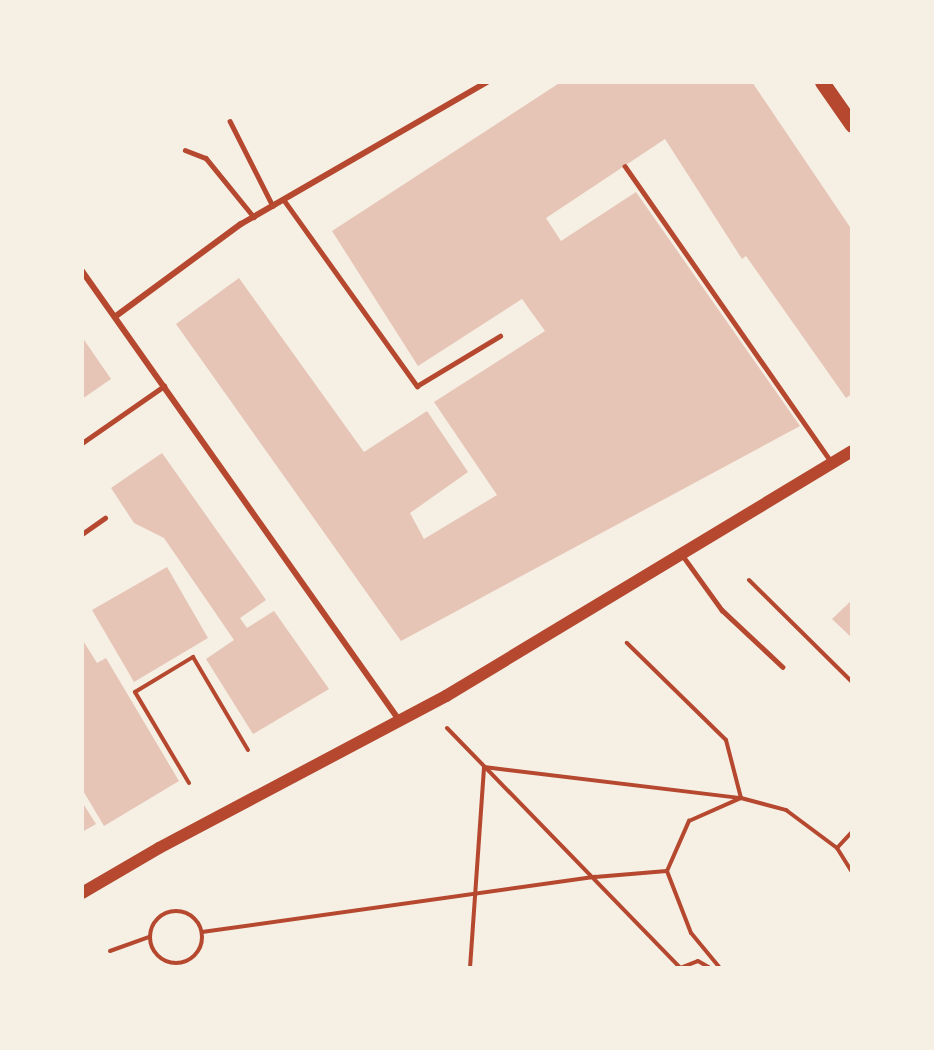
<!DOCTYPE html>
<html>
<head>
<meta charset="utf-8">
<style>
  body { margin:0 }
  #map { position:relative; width:934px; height:1050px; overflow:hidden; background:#f6efe4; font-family:"Noto Sans",sans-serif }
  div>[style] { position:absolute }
  .building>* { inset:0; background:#e6c5b7 }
  .path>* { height:4px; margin:-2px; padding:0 2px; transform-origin:2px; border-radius:2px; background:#b5482f }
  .path>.ring { margin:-2px; padding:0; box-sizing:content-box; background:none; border:4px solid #b5482f; border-radius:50% }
  .service>* { height:4.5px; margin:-2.25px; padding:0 2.25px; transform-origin:2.25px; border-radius:2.25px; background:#b5482f }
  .minor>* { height:6px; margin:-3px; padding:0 3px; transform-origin:3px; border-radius:3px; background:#b5482f }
  .secondary>* { height:12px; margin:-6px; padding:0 6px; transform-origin:6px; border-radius:6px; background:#b5482f }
  .primary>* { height:15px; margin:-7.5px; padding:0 7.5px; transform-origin:7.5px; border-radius:7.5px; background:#b5482f }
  span { translate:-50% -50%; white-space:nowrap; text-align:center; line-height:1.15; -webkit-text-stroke:4.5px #f6efe4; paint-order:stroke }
  .frame { position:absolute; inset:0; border:84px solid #f6efe4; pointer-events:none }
</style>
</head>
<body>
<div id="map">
  <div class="building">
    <i style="clip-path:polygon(561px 82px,752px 82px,852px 230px,852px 394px,846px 398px,746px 256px,742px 259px,665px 139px,546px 218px,561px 241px,636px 192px,800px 426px,401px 641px,176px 324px,239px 278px,364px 452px,427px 411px,468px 472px,410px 513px,424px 539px,497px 495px,434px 402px,545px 331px,522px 299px,418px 366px,332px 231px)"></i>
    <i style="clip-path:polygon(82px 337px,111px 379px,82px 399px)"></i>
    <i style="clip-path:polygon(162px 453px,266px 600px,240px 618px,247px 628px,274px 611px,329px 689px,253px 734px,206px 659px,234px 640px,164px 538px,134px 523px,111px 488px)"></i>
    <i style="clip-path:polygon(167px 567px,208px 638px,134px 682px,92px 610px)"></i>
    <i style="clip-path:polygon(852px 600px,852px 638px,832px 619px)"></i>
    <i style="clip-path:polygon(82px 639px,97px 663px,106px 658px,179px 781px,104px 826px,82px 789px)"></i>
    <i style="clip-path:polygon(82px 802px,96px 824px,82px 832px)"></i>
  </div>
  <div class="path">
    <i style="left:749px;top:580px;width:145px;rotate:44.7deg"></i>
    <i style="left:447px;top:728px;width:334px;rotate:45.8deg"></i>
    <i style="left:189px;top:783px;width:106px;rotate:-120.7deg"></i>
    <i style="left:135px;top:692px;width:68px;rotate:-31.1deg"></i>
    <i style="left:193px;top:657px;width:108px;rotate:59.4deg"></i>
    <i style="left:837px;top:848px;width:22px;rotate:-47deg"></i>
    <i class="ring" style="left:150px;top:911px;width:48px;height:48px"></i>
    <i style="left:202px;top:932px;width:397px;rotate:-8deg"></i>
    <i style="left:595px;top:877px;width:72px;rotate:-4.8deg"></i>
    <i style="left:110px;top:951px;width:41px;rotate:-19.7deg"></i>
    <i style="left:470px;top:968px;width:201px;rotate:-86deg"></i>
    <i style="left:484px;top:767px;width:259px;rotate:6.9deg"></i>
    <i style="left:741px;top:798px;width:60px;rotate:-104.5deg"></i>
    <i style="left:726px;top:740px;width:139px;rotate:-135.6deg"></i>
    <i style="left:680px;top:968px;width:19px;rotate:-21deg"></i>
    <i style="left:698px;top:961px;width:14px;rotate:30deg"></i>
    <i style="left:720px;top:968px;width:45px;rotate:-129.6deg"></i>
    <i style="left:691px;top:933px;width:66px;rotate:-111.2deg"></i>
    <i style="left:667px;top:871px;width:55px;rotate:-66.3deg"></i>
    <i style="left:689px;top:821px;width:57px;rotate:-23.9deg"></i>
    <i style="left:741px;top:798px;width:47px;rotate:14.9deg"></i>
    <i style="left:786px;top:810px;width:64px;rotate:36.7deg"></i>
    <i style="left:837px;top:848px;width:28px;rotate:58deg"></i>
  </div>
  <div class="service">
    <i style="left:230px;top:121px;width:95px;rotate:63.2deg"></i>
    <i style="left:185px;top:150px;width:22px;rotate:21deg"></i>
    <i style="left:206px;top:158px;width:76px;rotate:50.9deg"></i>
    <i style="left:625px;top:166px;width:360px;rotate:55.1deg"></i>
    <i style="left:284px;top:200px;width:229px;rotate:54.4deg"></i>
    <i style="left:417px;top:386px;width:97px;rotate:-31.1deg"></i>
    <i style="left:82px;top:443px;width:100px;rotate:-34.8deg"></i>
    <i style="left:82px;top:534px;width:28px;rotate:-35deg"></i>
    <i style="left:683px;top:556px;width:67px;rotate:54.2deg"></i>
    <i style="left:722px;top:610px;width:83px;rotate:43.1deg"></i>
  </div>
  <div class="minor">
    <i style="left:82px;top:271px;width:550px;rotate:54.78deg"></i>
    <i style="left:116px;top:316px;width:155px;rotate:-36.4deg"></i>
    <i style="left:241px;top:224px;width:284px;rotate:-30deg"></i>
  </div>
  <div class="secondary">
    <i style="left:82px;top:893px;width:89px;rotate:-30.3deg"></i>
    <i style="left:159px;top:848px;width:325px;rotate:-27.9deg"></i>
    <i style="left:446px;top:696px;width:474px;rotate:-31.1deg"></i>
  </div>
  <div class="primary">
    <i style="left:822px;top:82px;width:52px;rotate:55.1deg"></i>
  </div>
  <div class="frame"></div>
</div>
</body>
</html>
